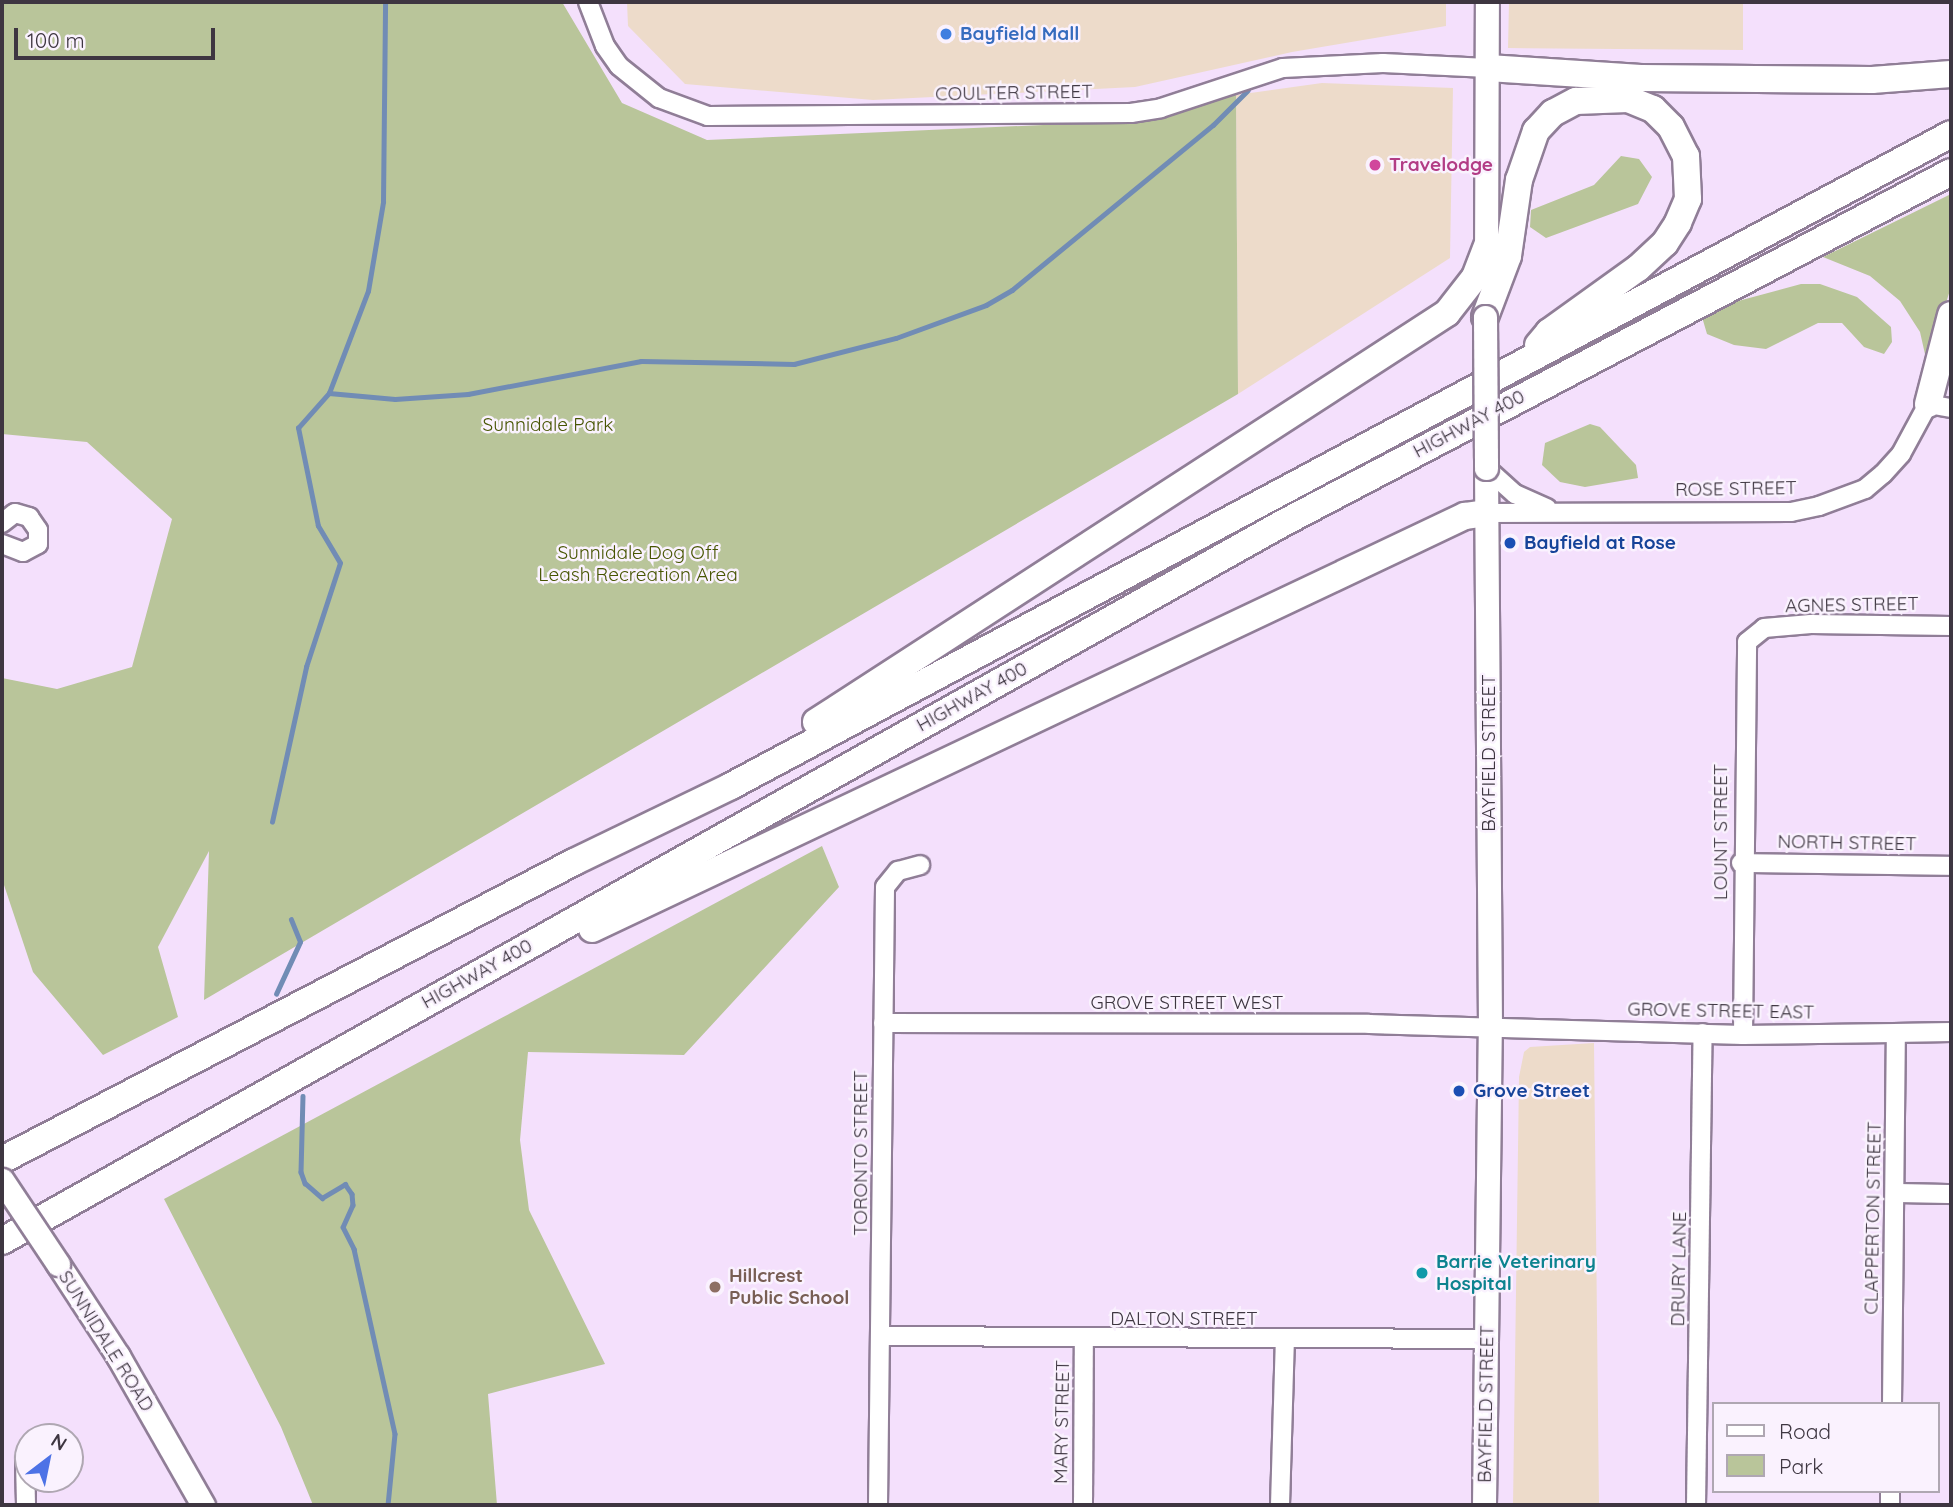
<!DOCTYPE html>
<html>
<head>
<meta charset="utf-8">
<style>
  body { margin:0 }
  #map { position:relative; width:1953px; height:1507px; overflow:hidden; background:#f4e0fc; font-family:Quicksand,sans-serif }
  div>[style] { position:absolute }
  .commercial>* { inset:0; background:#eddbca }
  .green>* { inset:0; background:#b9c59a }
  .stream>* { height:4.5px; margin:-2.25px; padding:0 2.25px; transform-origin:2.25px; border-radius:2.25px; background:#718cb5 }
  .roads { filter:drop-shadow(2px 0 #907e97) drop-shadow(-2px 0 #907e97) drop-shadow(0 2px #907e97) drop-shadow(0 -2px #907e97) }
  .minor>* { height:18px; margin:-9px; padding:0 9px; transform-origin:9px; border-radius:9px; background:#fff }
  .major>* { height:23px; margin:-11.5px; padding:0 11.5px; transform-origin:11.5px; border-radius:11.5px; background:#fff }
  .highway>* { height:26px; margin:-13px; padding:0 13px; transform-origin:13px; border-radius:13px; background:#fff }
  .bridges { filter:drop-shadow(2px 0 #907e97) drop-shadow(-2px 0 #907e97) drop-shadow(0 2px #907e97) drop-shadow(0 -2px #907e97) }
  .major-bridge>* { height:23px; margin:-11.5px; padding:0 11.5px; transform-origin:11.5px; border-radius:11.5px; background:#fff }
  .dots>* { width:19px; height:19px; translate:-50% -50%; box-sizing:border-box; border:4px solid #faf2fe; border-radius:50% }
  span { translate:-50% -50%; white-space:nowrap; text-align:center; line-height:1.15; -webkit-text-stroke:5px #faf2fe; paint-order:stroke }
  .shop-label { font-size:19px; color:#366cbe; font-weight:700 }
  .left { translate:0 -50%; text-align:left }
  .street-label { font-size:19px; color:#3e3641 }
  .hotel-label { font-size:19px; color:#b23c85; font-weight:700 }
  .park-label { font-size:19px; color:#475502 }
  .transit-label { font-size:19px; color:#164399; font-weight:700 }
  .culture-label { font-size:19px; color:#0d838f; font-weight:700 }
  .education-label { font-size:19px; color:#785e54; font-weight:700 }
  .frame { position:absolute; inset:0; border:4px solid #3e3641; pointer-events:none }
  .legend { position:absolute; left:1712px; top:1402px; width:228px; height:91px; box-sizing:border-box; background:#faf2fe; border:2px solid #afa7b2; margin:0; padding:9px 12px; list-style:none; font-size:21px; color:#3e3641 }
  .legend li { display:flex; align-items:center; gap:14px; height:35px }
  .legend b { width:35px; border:2px solid #afa7b2 }
  .north { position:absolute; left:14px; top:1423px; width:70px; height:70px; box-sizing:border-box; background:#faf2fe; border:2px solid #afa7b2; border-radius:50%; rotate:32deg; font-size:19px; font-weight:700; line-height:28px; text-align:center; color:#3e3641 }
  .north::after { content:''; display:block; margin:auto; width:24px; height:32px; background:#4d72e6; clip-path:polygon(50% 0,100% 100%,50% 72%,0 100%) }
  .scale { position:absolute; left:14px; top:28px; width:201px; height:32px; box-sizing:border-box; border:4px solid #3e3641; border-top:0; padding-left:9px; font-size:21px; line-height:24px; white-space:nowrap; color:#3e3641; -webkit-text-stroke:5px #faf2fe; paint-order:stroke }
</style>
</head>
<body>
<div id="map">
  <div class="commercial">
    <i style="clip-path:polygon(627px 2px,1446px 2px,1446px 26px,1292px 52px,1135px 87px,873px 100px,685px 84px,628px 26px)"></i>
    <i style="clip-path:polygon(1509px 2px,1743px 2px,1743px 50px,1508px 48px)"></i>
    <i style="clip-path:polygon(1322px 83px,1453px 88px,1450px 258px,1238px 394px,1236px 95px)"></i>
    <i style="clip-path:polygon(1594px 1043px,1599px 1504px,1606px 1505px,1513px 1505px,1519px 1077px,1524px 1052px,1530px 1047px)"></i>
  </div>
  <div class="green">
    <i style="clip-path:polygon(2px 2px,562px 2px,622px 103px,707px 140px,1132px 121px,1236px 95px,1238px 394px,204px 1000px,209px 851px,158px 947px,178px 1017px,103px 1055px,33px 972px,2px 879px,2px 678px,57px 689px,132px 667px,172px 519px,87px 442px,2px 434px)"></i>
    <i style="clip-path:polygon(1621px 156px,1639px 159px,1652px 177px,1638px 204px,1546px 238px,1530px 227px,1531px 210px,1594px 185px)"></i>
    <i style="clip-path:polygon(1951px 194px,1951px 287px,1927px 363px,1920px 332px,1900px 301px,1870px 276px,1823px 257px)"></i>
    <i style="clip-path:polygon(1801px 284px,1820px 284px,1857px 297px,1891px 327px,1892px 342px,1884px 354px,1864px 347px,1842px 323px,1818px 323px,1766px 349px,1734px 345px,1707px 334px,1702px 317px,1727px 304px)"></i>
    <i style="clip-path:polygon(1590px 424px,1600px 427px,1636px 465px,1638px 478px,1585px 487px,1560px 482px,1542px 465px,1545px 443px)"></i>
    <i style="clip-path:polygon(822px 846px,839px 887px,684px 1055px,528px 1052px,520px 1140px,529px 1210px,605px 1364px,488px 1394px,497px 1505px,313px 1505px,281px 1427px,164px 1199px)"></i>
  </div>
  <div class="stream">
    <i style="left:329px;top:393px;width:66px;rotate:5.2deg"></i>
    <i style="left:395px;top:399px;width:73px;rotate:-3.9deg"></i>
    <i style="left:468px;top:394px;width:176px;rotate:-10.8deg"></i>
    <i style="left:641px;top:361px;width:153px;rotate:1.1deg"></i>
    <i style="left:794px;top:364px;width:105px;rotate:-14.3deg"></i>
    <i style="left:896px;top:338px;width:96px;rotate:-20.1deg"></i>
    <i style="left:986px;top:305px;width:30px;rotate:-30deg"></i>
    <i style="left:1012px;top:290px;width:260px;rotate:-39.4deg"></i>
    <i style="left:1213px;top:125px;width:49px;rotate:-45deg"></i>
    <i style="left:272px;top:822px;width:159px;rotate:-77.6deg"></i>
    <i style="left:306px;top:667px;width:109px;rotate:-71.9deg"></i>
    <i style="left:340px;top:563px;width:43px;rotate:-120.7deg"></i>
    <i style="left:318px;top:526px;width:100px;rotate:-101.5deg"></i>
    <i style="left:298px;top:428px;width:47px;rotate:-48.5deg"></i>
    <i style="left:329px;top:393px;width:109px;rotate:-69.1deg"></i>
    <i style="left:368px;top:291px;width:90px;rotate:-80.4deg"></i>
    <i style="left:383px;top:202px;width:200px;rotate:-89.4deg"></i>
    <i style="left:276px;top:994px;width:57px;rotate:-65.2deg"></i>
    <i style="left:300px;top:942px;width:24px;rotate:-112deg"></i>
    <i style="left:303px;top:1096px;width:76px;rotate:91.5deg"></i>
    <i style="left:301px;top:1172px;width:12px;rotate:70deg"></i>
    <i style="left:305px;top:1183px;width:23px;rotate:41deg"></i>
    <i style="left:322px;top:1198px;width:27px;rotate:-31deg"></i>
    <i style="left:345px;top:1184px;width:12px;rotate:55deg"></i>
    <i style="left:352px;top:1194px;width:11px;rotate:85deg"></i>
    <i style="left:353px;top:1205px;width:24px;rotate:114deg"></i>
    <i style="left:343px;top:1227px;width:25px;rotate:63deg"></i>
    <i style="left:354px;top:1249px;width:189px;rotate:77.5deg"></i>
    <i style="left:395px;top:1434px;width:71px;rotate:95.6deg"></i>
  </div>
  <div class="roads">
    <div class="minor">
      <i style="left:588px;top:2px;width:47px;rotate:68.9deg"></i>
      <i style="left:605px;top:46px;width:24px;rotate:55deg"></i>
      <i style="left:619px;top:66px;width:51px;rotate:38.7deg"></i>
      <i style="left:659px;top:98px;width:52px;rotate:20.2deg"></i>
      <i style="left:708px;top:116px;width:423px;rotate:-0.4deg"></i>
      <i style="left:1131px;top:113px;width:30px;rotate:-9deg"></i>
      <i style="left:1161px;top:108px;width:128px;rotate:-18.2deg"></i>
      <i style="left:1283px;top:68px;width:100px;rotate:-2.9deg"></i>
      <i style="left:1383px;top:63px;width:105px;rotate:2.7deg"></i>
      <i style="left:1486px;top:468px;width:39px;rotate:42deg"></i>
      <i style="left:1515px;top:494px;width:35px;rotate:24deg"></i>
      <i style="left:1487px;top:513px;width:304px;rotate:-0.2deg"></i>
      <i style="left:1791px;top:512px;width:29px;rotate:-12deg"></i>
      <i style="left:1819px;top:506px;width:49px;rotate:-20.3deg"></i>
      <i style="left:1865px;top:489px;width:23px;rotate:-40deg"></i>
      <i style="left:1883px;top:474px;width:27px;rotate:-48deg"></i>
      <i style="left:1901px;top:454px;width:57px;rotate:-61.6deg"></i>
      <i style="left:1928px;top:404px;width:23px;rotate:10deg"></i>
      <i style="left:2px;top:523px;width:16px;rotate:-38deg"></i>
      <i style="left:15px;top:513px;width:15px;rotate:16deg"></i>
      <i style="left:29px;top:517px;width:16px;rotate:55deg"></i>
      <i style="left:38px;top:530px;width:14px;rotate:90deg"></i>
      <i style="left:38px;top:544px;width:17px;rotate:152deg"></i>
      <i style="left:23px;top:552px;width:22px;rotate:-159deg"></i>
      <i style="left:1741px;top:863px;width:210px;rotate:0.8deg"></i>
      <i style="left:883px;top:1023px;width:486px;rotate:0.1deg"></i>
      <i style="left:1369px;top:1024px;width:374px;rotate:1.7deg"></i>
      <i style="left:1743px;top:1035px;width:208px;rotate:-0.8deg"></i>
      <i style="left:1743px;top:1035px;width:393px;rotate:-89.4deg"></i>
      <i style="left:1747px;top:642px;width:22px;rotate:-39deg"></i>
      <i style="left:1764px;top:628px;width:47px;rotate:-4.9deg"></i>
      <i style="left:1811px;top:624px;width:140px;rotate:0.8deg"></i>
      <i style="left:1895px;top:1193px;width:56px;rotate:1deg"></i>
      <i style="left:881px;top:1336px;width:607px;rotate:0.28deg"></i>
      <i style="left:1892px;top:1404px;width:371px;rotate:-89.4deg"></i>
      <i style="left:25px;top:1460px;width:45px;rotate:88.7deg"></i>
      <i style="left:878px;top:1505px;width:618px;rotate:-89.35deg"></i>
      <i style="left:885px;top:887px;width:21px;rotate:-51deg"></i>
      <i style="left:898px;top:871px;width:23px;rotate:-15deg"></i>
      <i style="left:1083px;top:1505px;width:165px;rotate:-89.7deg"></i>
      <i style="left:1280px;top:1505px;width:164px;rotate:-88.3deg"></i>
      <i style="left:1696px;top:1505px;width:472px;rotate:-89.2deg"></i>
      <i style="left:1890px;top:1505px;width:14px;rotate:-90deg"></i>
    </div>
    <div class="major">
      <i style="left:1486px;top:265px;width:263px;rotate:-89.8deg"></i>
      <i style="left:58px;top:1264px;width:110px;rotate:56.9deg"></i>
      <i style="left:118px;top:1356px;width:172px;rotate:60.3deg"></i>
      <i style="left:1484px;top:1505px;width:478px;rotate:-89.3deg"></i>
      <i style="left:1490px;top:1027px;width:559px;rotate:-90.41deg"></i>
    </div>
    <div class="highway">
      <i style="left:1488px;top:68px;width:153px;rotate:3.7deg"></i>
      <i style="left:1641px;top:78px;width:231px;rotate:0.5deg"></i>
      <i style="left:1872px;top:80px;width:79px;rotate:-4.3deg"></i>
      <i style="left:1485px;top:317px;width:65px;rotate:-69.3deg"></i>
      <i style="left:1508px;top:256px;width:77px;rotate:-81.8deg"></i>
      <i style="left:1519px;top:180px;width:52px;rotate:-70.9deg"></i>
      <i style="left:1536px;top:131px;width:25px;rotate:-47deg"></i>
      <i style="left:1553px;top:113px;width:26px;rotate:-28deg"></i>
      <i style="left:1576px;top:101px;width:52px;rotate:-2.2deg"></i>
      <i style="left:1628px;top:99px;width:27px;rotate:22deg"></i>
      <i style="left:1653px;top:109px;width:25px;rotate:45deg"></i>
      <i style="left:1671px;top:127px;width:33px;rotate:63deg"></i>
      <i style="left:1686px;top:156px;width:43px;rotate:87.3deg"></i>
      <i style="left:1688px;top:199px;width:26px;rotate:113deg"></i>
      <i style="left:1678px;top:223px;width:24px;rotate:123deg"></i>
      <i style="left:1665px;top:243px;width:37px;rotate:137deg"></i>
      <i style="left:1638px;top:268px;width:110px;rotate:144.3deg"></i>
      <i style="left:1549px;top:332px;width:17px;rotate:130deg"></i>
      <i style="left:1928px;top:404px;width:92px;rotate:-75.5deg"></i>
      <i style="left:816px;top:722px;width:752px;rotate:-32.95deg"></i>
      <i style="left:1447px;top:313px;width:46px;rotate:-52.1deg"></i>
      <i style="left:1475px;top:277px;width:33px;rotate:-69deg"></i>
      <i style="left:592px;top:929px;width:966px;rotate:-25.32deg"></i>
      <i style="left:1465px;top:516px;width:22px;rotate:-8deg"></i>
      <i style="left:2px;top:1160px;width:645px;rotate:-27.52deg"></i>
      <i style="left:574px;top:862px;width:174px;rotate:-25.8deg"></i>
      <i style="left:731px;top:786px;width:1383px;rotate:-28.12deg"></i>
      <i style="left:2px;top:1241px;width:1471px;rotate:-29.27deg"></i>
      <i style="left:1285px;top:522px;width:752px;rotate:-27.72deg"></i>
    </div>
  </div>
  <div class="bridges">
    <div class="major-bridge">
      <i style="left:1485px;top:317px;width:151px;rotate:89.6deg"></i>
      <i style="left:2px;top:1180px;width:101px;rotate:56.3deg"></i>
    </div>
  </div>
  <div class="dots">
    <i style="left:946px;top:34px;background:#3f7fe0"></i>
    <i style="left:1375px;top:165px;background:#d1479c"></i>
    <i style="left:1510px;top:543px;background:#1a4fb4"></i>
    <i style="left:1459px;top:1091px;background:#1a4fb4"></i>
    <i style="left:1422px;top:1273px;background:#0f9aa8"></i>
    <i style="left:715px;top:1287px;background:#8d6e63"></i>
  </div>
  <div class="shop-label">
    <span class="left" style="left:960px;top:34px">Bayfield Mall</span>
  </div>
  <div class="street-label">
    <span style="left:1014px;top:93px;rotate:-1deg">COULTER STREET</span>
    <span style="left:1469px;top:424px;rotate:-28deg">HIGHWAY 400</span>
    <span style="left:1736px;top:489px;rotate:-1deg">ROSE STREET</span>
    <span style="left:1852px;top:605px;rotate:-1deg">AGNES STREET</span>
    <span style="left:972px;top:697px;rotate:-29deg">HIGHWAY 400</span>
    <span style="left:1489px;top:753px;rotate:-90deg">BAYFIELD STREET</span>
    <span style="left:1721px;top:832px;rotate:-90deg">LOUNT STREET</span>
    <span style="left:1847px;top:843px;rotate:1deg">NORTH STREET</span>
    <span style="left:477px;top:974px;rotate:-29deg">HIGHWAY 400</span>
    <span style="left:1187px;top:1003px">GROVE STREET WEST</span>
    <span style="left:1721px;top:1011px;rotate:1deg">GROVE STREET EAST</span>
    <span style="left:861px;top:1153px;rotate:-90deg">TORONTO STREET</span>
    <span style="left:1873px;top:1218px;rotate:-89deg">CLAPPERTON STREET</span>
    <span style="left:1679px;top:1269px;rotate:-89deg">DRURY LANE</span>
    <span style="left:1184px;top:1319px">DALTON STREET</span>
    <span style="left:106px;top:1341px;rotate:58deg">SUNNIDALE ROAD</span>
    <span style="left:1486px;top:1404px;rotate:-89deg">BAYFIELD STREET</span>
    <span style="left:1062px;top:1422px;rotate:-89deg">MARY STREET</span>
  </div>
  <div class="hotel-label">
    <span class="left" style="left:1389px;top:165px">Travelodge</span>
  </div>
  <div class="park-label">
    <span style="left:548px;top:425px">Sunnidale Park</span>
    <span style="left:638px;top:564px">Sunnidale Dog Off<br>Leash Recreation Area</span>
  </div>
  <div class="transit-label">
    <span class="left" style="left:1524px;top:543px">Bayfield at Rose</span>
    <span class="left" style="left:1473px;top:1091px">Grove Street</span>
  </div>
  <div class="culture-label">
    <span class="left" style="left:1436px;top:1273px">Barrie Veterinary<br>Hospital</span>
  </div>
  <div class="education-label">
    <span class="left" style="left:729px;top:1287px">Hillcrest<br>Public School</span>
  </div>
  <div class="frame"></div>
  <ul class="legend">
  <li><b style="height:9px;background:#fff"></b>Road</li>
  <li><b style="height:19px;background:#b9c59a"></b>Park</li>
  </ul>
  <div class="north">N</div>
  <div class="scale">100 m</div>
</div>
</body>
</html>
